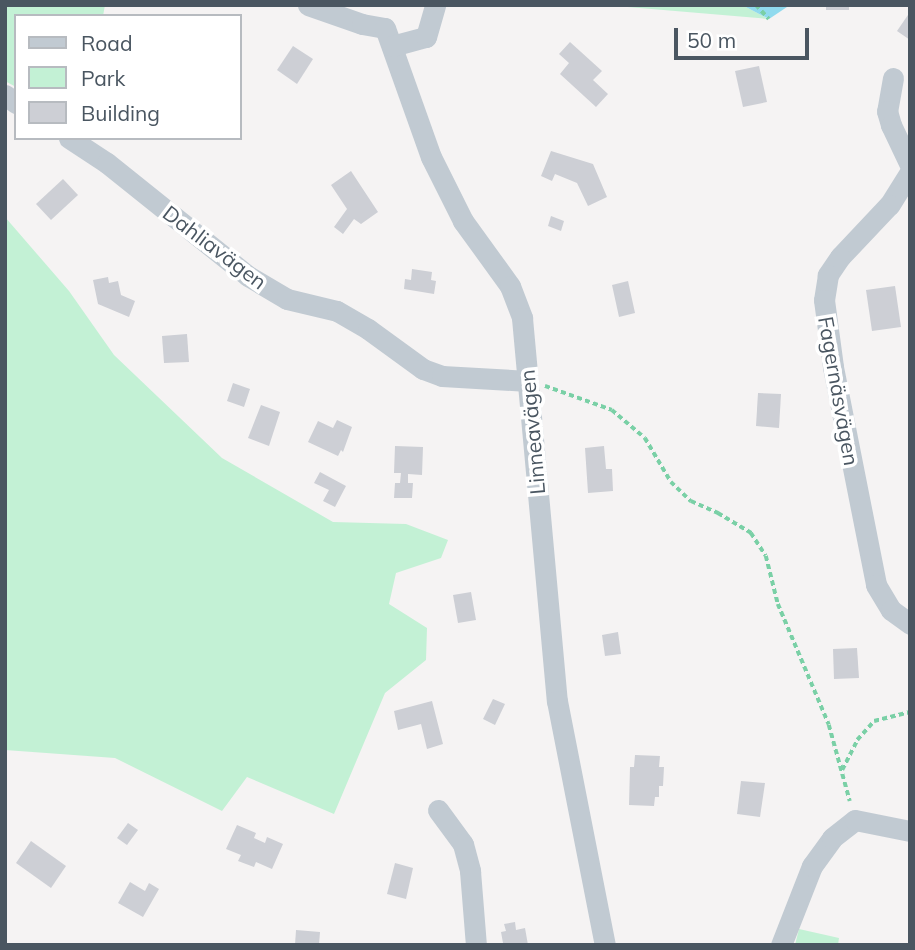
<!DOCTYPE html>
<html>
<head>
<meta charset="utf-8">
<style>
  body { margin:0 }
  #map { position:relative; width:915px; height:950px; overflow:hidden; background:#f5f3f3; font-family:Mulish,sans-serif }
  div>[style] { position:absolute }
  .green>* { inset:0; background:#c3f1d5 }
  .water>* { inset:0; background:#90daee }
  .building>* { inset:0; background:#cdcfd5 }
  .path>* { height:3.5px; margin-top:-1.75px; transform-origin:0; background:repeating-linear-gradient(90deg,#7ad0a6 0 5px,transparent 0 8.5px) }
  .minor>* { height:21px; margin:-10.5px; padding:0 10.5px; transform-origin:10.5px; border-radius:10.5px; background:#c1cad2 }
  span { translate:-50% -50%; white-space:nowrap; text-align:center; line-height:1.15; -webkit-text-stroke:7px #fff; paint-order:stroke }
  .street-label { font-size:21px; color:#4a5661 }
  .frame { position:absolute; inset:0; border:7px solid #4a5661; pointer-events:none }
  .legend { position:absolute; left:14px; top:14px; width:228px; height:126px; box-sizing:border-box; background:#fff; border:2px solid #b7bbc0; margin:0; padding:9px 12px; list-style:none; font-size:21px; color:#4a5661 }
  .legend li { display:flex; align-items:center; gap:14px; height:35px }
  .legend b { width:35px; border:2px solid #b7bbc0 }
  .scale { position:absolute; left:674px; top:28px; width:135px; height:32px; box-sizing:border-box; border:4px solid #4a5661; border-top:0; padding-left:9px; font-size:21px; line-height:24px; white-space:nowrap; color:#4a5661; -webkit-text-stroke:5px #fff; paint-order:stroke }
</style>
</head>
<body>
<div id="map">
  <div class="green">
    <i style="clip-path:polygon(5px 5px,105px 5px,103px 16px,16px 16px,16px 87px,5px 81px)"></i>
    <i style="clip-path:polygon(604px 5px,742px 5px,769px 19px)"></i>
    <i style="clip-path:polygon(5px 217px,69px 291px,114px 355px,222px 458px,333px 522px,406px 524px,448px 540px,441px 558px,396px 573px,389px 604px,427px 628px,426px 660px,385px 693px,334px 814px,247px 777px,222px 811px,115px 758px,5px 750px)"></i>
    <i style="clip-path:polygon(799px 929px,839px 938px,838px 945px,795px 945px)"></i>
  </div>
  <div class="water">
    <i style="clip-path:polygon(742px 5px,790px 5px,769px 19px)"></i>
  </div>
  <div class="building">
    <i style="clip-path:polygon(826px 5px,849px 5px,849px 10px,826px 10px)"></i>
    <i style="clip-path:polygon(910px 12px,910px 40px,897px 31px)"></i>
    <i style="clip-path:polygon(570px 42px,602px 71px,593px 80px,608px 94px,596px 107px,560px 74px,569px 63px,559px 54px)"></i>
    <i style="clip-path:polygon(293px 46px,313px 59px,297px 84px,277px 70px)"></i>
    <i style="clip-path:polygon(759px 66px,767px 102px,743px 107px,735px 71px)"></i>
    <i style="clip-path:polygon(551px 151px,593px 164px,607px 197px,588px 206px,577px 183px,555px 174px,552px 181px,541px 176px)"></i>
    <i style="clip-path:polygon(351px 171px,378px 212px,361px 224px,354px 219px,343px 234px,334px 227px,347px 209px,331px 185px)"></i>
    <i style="clip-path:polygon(63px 179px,78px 195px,51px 220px,36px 204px)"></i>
    <i style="clip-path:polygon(551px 216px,564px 221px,561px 231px,548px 226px)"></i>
    <i style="clip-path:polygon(412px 269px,432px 272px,431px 280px,436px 281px,434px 294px,404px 289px,405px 279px,411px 280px)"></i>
    <i style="clip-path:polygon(108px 277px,109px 283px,118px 281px,121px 295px,135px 301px,129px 317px,98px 304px,93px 280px)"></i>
    <i style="clip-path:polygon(628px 281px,635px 313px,619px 317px,612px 285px)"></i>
    <i style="clip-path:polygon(895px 286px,901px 327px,872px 331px,866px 290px)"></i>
    <i style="clip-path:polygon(187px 334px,189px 362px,164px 363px,162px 336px)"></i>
    <i style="clip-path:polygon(233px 383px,250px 389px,244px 407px,227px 401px)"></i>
    <i style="clip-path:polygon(758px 393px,781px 394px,779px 428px,756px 426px)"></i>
    <i style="clip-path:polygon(261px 405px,280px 412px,269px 446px,248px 438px)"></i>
    <i style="clip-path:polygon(337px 420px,352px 427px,343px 452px,341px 450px,338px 456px,308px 442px,318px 421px,333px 428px)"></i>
    <i style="clip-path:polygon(395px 446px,423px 447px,422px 475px,408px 474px,408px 483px,413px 483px,412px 498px,394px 498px,395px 483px,400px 483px,401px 473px,394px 473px)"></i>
    <i style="clip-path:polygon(604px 446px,606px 469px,612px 469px,613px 491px,588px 493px,585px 448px)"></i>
    <i style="clip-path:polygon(320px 472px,346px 486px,335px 507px,323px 501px,329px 490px,314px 483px)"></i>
    <i style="clip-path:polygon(471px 592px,476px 620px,458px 623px,453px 595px)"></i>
    <i style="clip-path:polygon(618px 632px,621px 654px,605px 656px,602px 635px)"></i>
    <i style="clip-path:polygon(857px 648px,859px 678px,834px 679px,833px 649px)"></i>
    <i style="clip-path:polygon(493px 699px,505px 704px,495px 725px,483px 719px)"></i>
    <i style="clip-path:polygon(432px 701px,443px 744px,427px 749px,421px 724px,398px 730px,394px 711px)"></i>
    <i style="clip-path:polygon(635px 755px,660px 756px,659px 767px,664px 767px,663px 786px,659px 786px,659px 797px,655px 797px,654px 806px,629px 805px,630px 767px,634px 767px)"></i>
    <i style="clip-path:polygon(741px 781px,765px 783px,760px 817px,737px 814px)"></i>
    <i style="clip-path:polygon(128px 823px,138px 830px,127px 845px,117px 838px)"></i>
    <i style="clip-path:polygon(237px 825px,256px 833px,254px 838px,265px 843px,267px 837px,283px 844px,272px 869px,256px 862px,254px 867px,238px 861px,241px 855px,226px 849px)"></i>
    <i style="clip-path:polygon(31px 841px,66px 866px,51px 888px,16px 863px)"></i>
    <i style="clip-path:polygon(395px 863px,413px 868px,406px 899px,387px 894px)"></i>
    <i style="clip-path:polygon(130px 882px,145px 891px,149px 883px,159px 889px,143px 917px,118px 903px)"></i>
    <i style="clip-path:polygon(515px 922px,516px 930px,525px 928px,528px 945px,503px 943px,501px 932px,506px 931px,504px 924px)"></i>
    <i style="clip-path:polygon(296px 930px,320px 932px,319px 945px,295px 945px)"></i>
  </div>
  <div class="path">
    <i style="left:756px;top:5px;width:19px;rotate:47deg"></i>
    <i style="left:545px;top:386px;width:71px;rotate:19.7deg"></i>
    <i style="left:612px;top:410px;width:43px;rotate:40.3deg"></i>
    <i style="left:645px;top:438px;width:51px;rotate:59.4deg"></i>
    <i style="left:671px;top:482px;width:28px;rotate:44deg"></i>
    <i style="left:691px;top:501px;width:30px;rotate:24deg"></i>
    <i style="left:718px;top:513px;width:39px;rotate:31deg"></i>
    <i style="left:751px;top:533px;width:27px;rotate:57deg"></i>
    <i style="left:766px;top:556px;width:49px;rotate:76deg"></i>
    <i style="left:778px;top:604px;width:131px;rotate:67.1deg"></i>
    <i style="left:829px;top:725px;width:79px;rotate:74.6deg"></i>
    <i style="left:842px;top:770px;width:34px;rotate:-63deg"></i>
    <i style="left:857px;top:740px;width:25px;rotate:-48deg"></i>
    <i style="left:874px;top:721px;width:37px;rotate:-14deg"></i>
  </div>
  <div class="minor">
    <i style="left:308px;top:5px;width:57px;rotate:19.4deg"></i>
    <i style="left:362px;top:24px;width:23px;rotate:10deg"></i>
    <i style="left:385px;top:28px;width:137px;rotate:70.4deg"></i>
    <i style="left:431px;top:157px;width:72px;rotate:63.4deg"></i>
    <i style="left:463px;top:221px;width:80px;rotate:54.1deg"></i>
    <i style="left:510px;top:286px;width:34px;rotate:69deg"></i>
    <i style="left:522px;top:318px;width:385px;rotate:84.8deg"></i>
    <i style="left:557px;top:701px;width:249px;rotate:78.9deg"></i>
    <i style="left:392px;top:46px;width:35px;rotate:-15deg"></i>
    <i style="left:426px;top:37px;width:33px;rotate:-74deg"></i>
    <i style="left:893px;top:78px;width:34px;rotate:100deg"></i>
    <i style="left:887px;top:111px;width:15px;rotate:74deg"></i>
    <i style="left:891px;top:125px;width:44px;rotate:64.6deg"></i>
    <i style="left:5px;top:95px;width:14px;rotate:36deg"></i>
    <i style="left:69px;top:138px;width:45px;rotate:33.3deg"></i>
    <i style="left:107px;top:163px;width:181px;rotate:38.7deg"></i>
    <i style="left:248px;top:276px;width:45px;rotate:30.5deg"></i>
    <i style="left:287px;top:299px;width:51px;rotate:13.5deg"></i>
    <i style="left:337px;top:311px;width:36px;rotate:30deg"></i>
    <i style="left:368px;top:329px;width:68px;rotate:36deg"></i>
    <i style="left:423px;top:369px;width:20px;rotate:20deg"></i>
    <i style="left:442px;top:376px;width:86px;rotate:3.3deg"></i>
    <i style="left:910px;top:172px;width:39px;rotate:122deg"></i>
    <i style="left:889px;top:205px;width:71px;rotate:133.3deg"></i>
    <i style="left:840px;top:257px;width:22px;rotate:124deg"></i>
    <i style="left:828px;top:275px;width:25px;rotate:99deg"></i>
    <i style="left:824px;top:300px;width:68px;rotate:82.3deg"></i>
    <i style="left:833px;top:367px;width:222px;rotate:78.8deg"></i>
    <i style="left:876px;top:585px;width:29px;rotate:59deg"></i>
    <i style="left:891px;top:610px;width:24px;rotate:36deg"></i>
    <i style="left:438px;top:810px;width:42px;rotate:53.7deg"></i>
    <i style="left:463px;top:844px;width:28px;rotate:75deg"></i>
    <i style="left:470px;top:871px;width:74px;rotate:85.4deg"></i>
    <i style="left:781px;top:945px;width:85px;rotate:-68.6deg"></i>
    <i style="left:812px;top:866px;width:34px;rotate:-54deg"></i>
    <i style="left:832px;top:838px;width:29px;rotate:-38deg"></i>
    <i style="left:855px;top:820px;width:56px;rotate:11.3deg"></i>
  </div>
  <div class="street-label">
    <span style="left:215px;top:247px;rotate:37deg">Dahliavägen</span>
    <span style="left:839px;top:391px;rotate:80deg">Fagernäsvägen</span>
    <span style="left:532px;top:432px;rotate:-95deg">Linneavägen</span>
  </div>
  <div class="frame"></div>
  <ul class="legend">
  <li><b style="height:9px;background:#c1cad2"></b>Road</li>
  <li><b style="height:19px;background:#c3f1d5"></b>Park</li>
  <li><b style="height:19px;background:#cdcfd5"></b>Building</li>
  </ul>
  <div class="scale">50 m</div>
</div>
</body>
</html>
